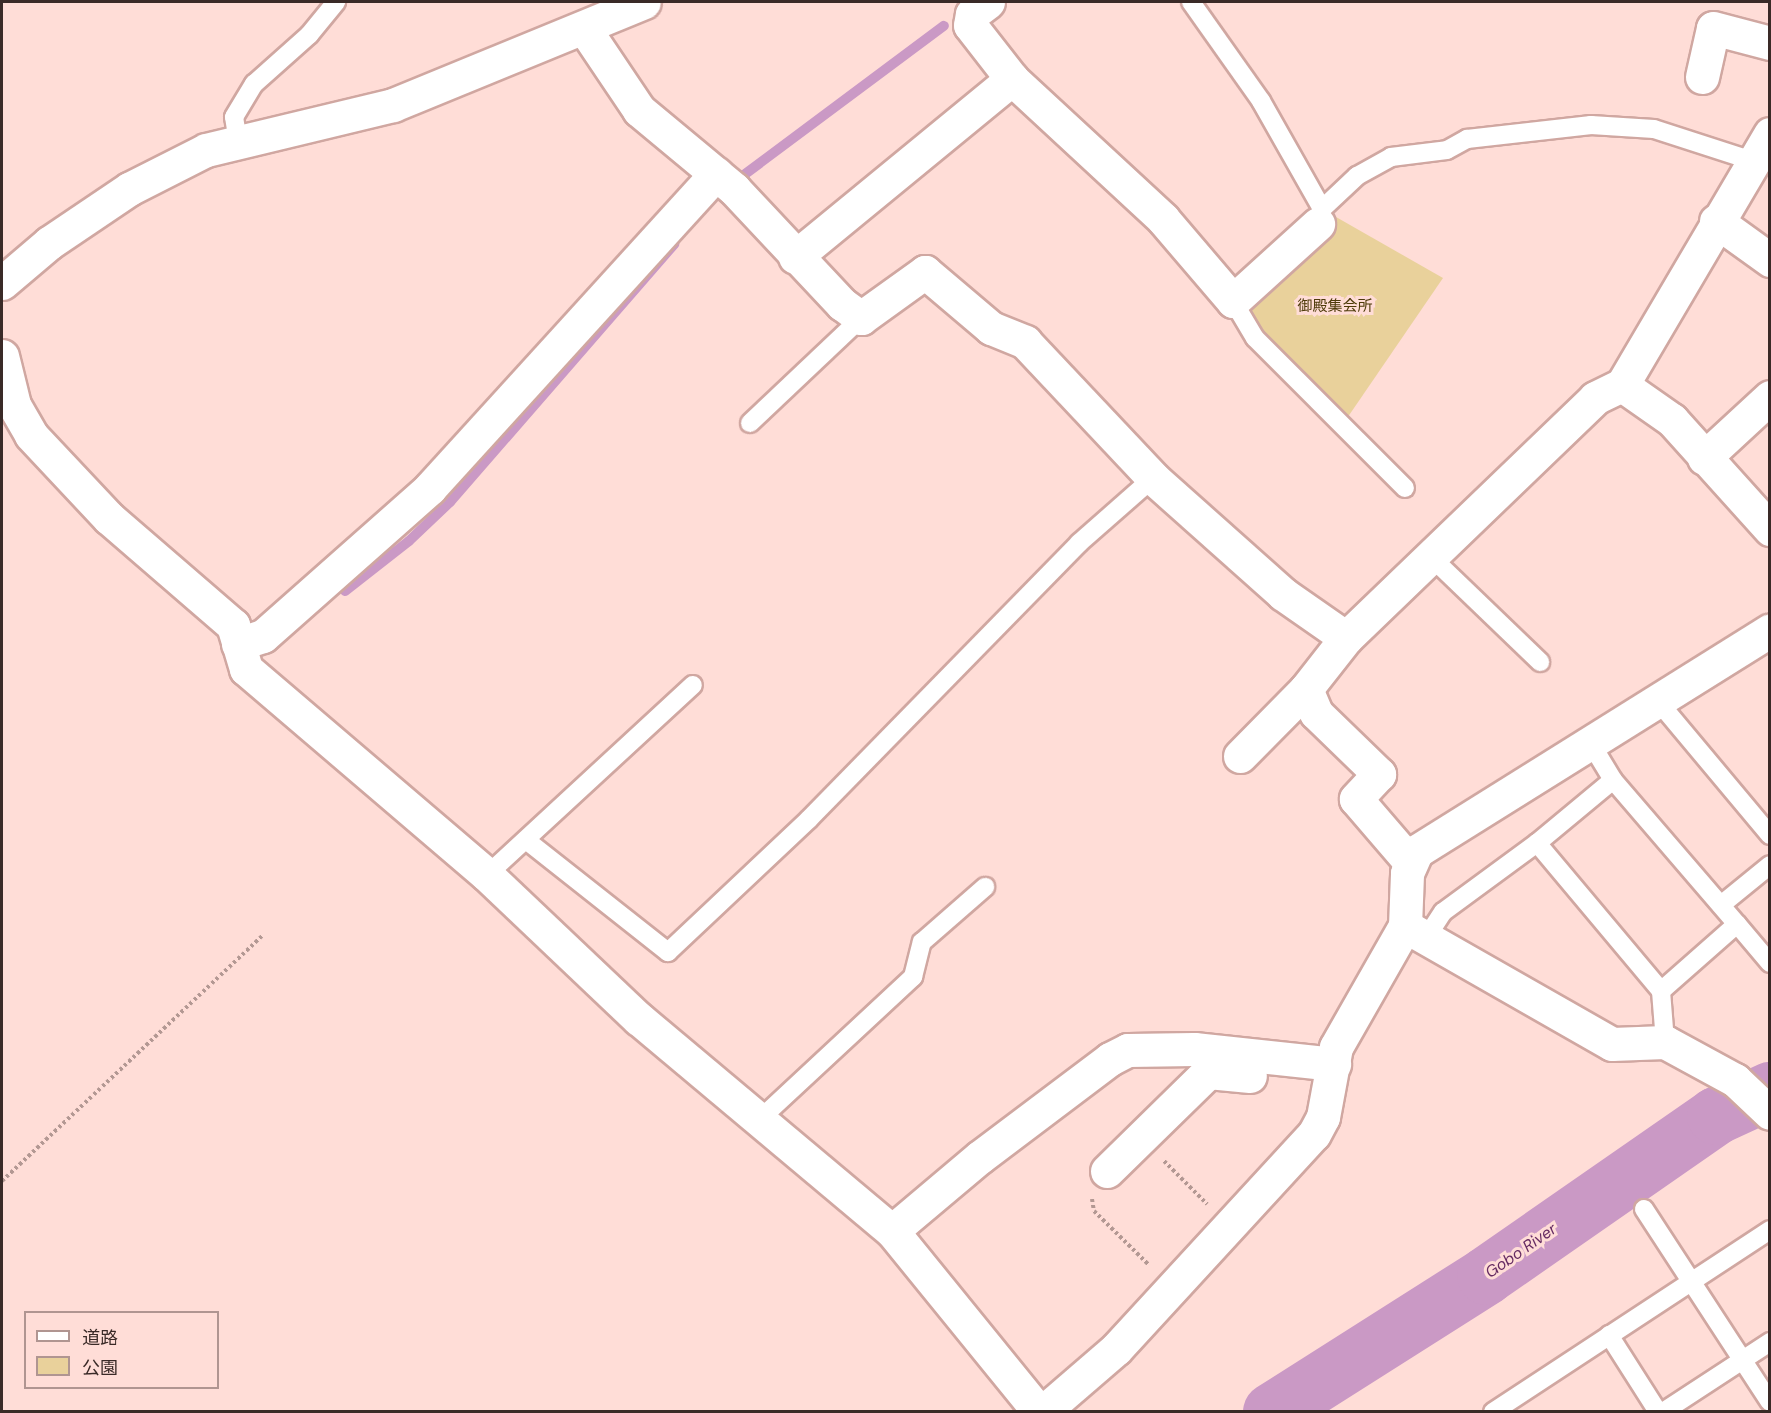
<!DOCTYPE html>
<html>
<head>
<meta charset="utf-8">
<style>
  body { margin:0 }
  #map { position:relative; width:1771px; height:1413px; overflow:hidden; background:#ffddd7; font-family:"DM Sans","Noto Sans JP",sans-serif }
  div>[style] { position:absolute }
  .green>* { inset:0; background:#e9d19b }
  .stream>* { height:10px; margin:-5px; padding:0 5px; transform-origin:5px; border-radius:5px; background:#ca99c5 }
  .river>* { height:58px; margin:-29px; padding:0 29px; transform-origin:29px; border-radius:29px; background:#ca99c5 }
  .path>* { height:4px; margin-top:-2px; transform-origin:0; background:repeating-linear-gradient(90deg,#b39893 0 3px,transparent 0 6px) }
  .roads { filter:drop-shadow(2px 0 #d0a7a1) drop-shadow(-2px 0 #d0a7a1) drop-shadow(0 2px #d0a7a1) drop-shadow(0 -2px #d0a7a1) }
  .service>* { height:18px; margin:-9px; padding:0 9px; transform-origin:9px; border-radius:9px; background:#fff }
  .minor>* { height:33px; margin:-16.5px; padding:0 16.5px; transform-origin:16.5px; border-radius:16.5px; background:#fff }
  span { translate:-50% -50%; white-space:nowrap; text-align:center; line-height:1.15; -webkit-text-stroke:6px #ffddd7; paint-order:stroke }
  .park-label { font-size:15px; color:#4e3b0a }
  .water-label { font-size:16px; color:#662b62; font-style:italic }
  .frame { position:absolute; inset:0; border:3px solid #3a2a27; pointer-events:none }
  .legend { position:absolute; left:24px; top:1311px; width:195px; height:78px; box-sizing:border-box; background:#ffddd7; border:2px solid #b09591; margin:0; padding:8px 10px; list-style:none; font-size:18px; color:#3a2a27 }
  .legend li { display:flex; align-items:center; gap:12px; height:30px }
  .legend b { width:30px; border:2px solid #b09591 }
</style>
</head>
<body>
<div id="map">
  <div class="green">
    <i style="clip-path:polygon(1322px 209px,1443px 278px,1341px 427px,1233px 301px)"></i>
  </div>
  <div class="stream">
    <i style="left:733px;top:183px;width:263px;rotate:-36.7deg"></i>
    <i style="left:345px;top:591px;width:81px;rotate:-38deg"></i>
    <i style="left:409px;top:541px;width:57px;rotate:-43.6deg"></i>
    <i style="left:450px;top:502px;width:342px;rotate:-49deg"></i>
  </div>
  <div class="river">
    <i style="left:1272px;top:1412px;width:254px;rotate:-32.4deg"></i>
    <i style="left:1486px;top:1276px;width:280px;rotate:-34.8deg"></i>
    <i style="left:1716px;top:1116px;width:60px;rotate:-24.8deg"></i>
  </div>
  <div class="path">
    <i style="left:1164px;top:1161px;width:61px;rotate:45deg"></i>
    <i style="left:2px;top:1181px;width:357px;rotate:-43.3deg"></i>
    <i style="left:1092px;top:1199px;width:12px;rotate:81deg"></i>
    <i style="left:1094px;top:1211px;width:76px;rotate:44.5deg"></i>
  </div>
  <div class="roads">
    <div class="service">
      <i style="left:1191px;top:2px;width:121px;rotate:54.7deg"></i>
      <i style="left:1261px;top:101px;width:124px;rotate:60.5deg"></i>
      <i style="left:1322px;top:209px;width:10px;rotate:107deg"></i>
      <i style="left:238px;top:142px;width:25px;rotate:-99deg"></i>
      <i style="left:234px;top:117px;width:39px;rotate:-59deg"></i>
      <i style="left:254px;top:84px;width:74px;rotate:-41.7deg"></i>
      <i style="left:309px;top:35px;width:43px;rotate:-50.7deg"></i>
      <i style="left:1322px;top:209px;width:48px;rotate:-43.3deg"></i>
      <i style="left:1357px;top:176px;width:39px;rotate:-29deg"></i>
      <i style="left:1391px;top:157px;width:56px;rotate:-7.1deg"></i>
      <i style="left:1447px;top:150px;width:23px;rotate:-29deg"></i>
      <i style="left:1467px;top:139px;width:125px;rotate:-6.4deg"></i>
      <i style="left:1591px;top:125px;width:63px;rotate:3.6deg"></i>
      <i style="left:1654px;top:129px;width:104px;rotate:17.9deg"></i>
      <i style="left:1233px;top:301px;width:43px;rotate:59.3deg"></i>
      <i style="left:1255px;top:338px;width:212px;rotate:45deg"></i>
      <i style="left:750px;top:423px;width:153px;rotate:-43.4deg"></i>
      <i style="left:1430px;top:556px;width:153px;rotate:43.9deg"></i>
      <i style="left:1657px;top:700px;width:176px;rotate:50.1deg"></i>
      <i style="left:1590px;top:742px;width:44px;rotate:58.8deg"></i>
      <i style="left:1613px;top:780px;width:190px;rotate:49.3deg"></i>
      <i style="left:1737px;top:924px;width:101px;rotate:138.6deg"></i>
      <i style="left:1661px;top:991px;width:51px;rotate:85.5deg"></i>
      <i style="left:1613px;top:780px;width:99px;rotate:140.3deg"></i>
      <i style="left:1537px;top:843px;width:193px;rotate:50deg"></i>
      <i style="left:526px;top:840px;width:181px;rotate:38.3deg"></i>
      <i style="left:668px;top:952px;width:194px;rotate:-43.3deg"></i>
      <i style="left:809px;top:819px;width:386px;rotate:-45.6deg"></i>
      <i style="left:1079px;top:543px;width:98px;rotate:-41.3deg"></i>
      <i style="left:487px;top:875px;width:280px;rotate:-42.7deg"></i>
      <i style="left:1721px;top:905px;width:63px;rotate:-39.2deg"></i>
      <i style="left:1737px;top:924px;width:51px;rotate:49.8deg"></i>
      <i style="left:1426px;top:938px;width:31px;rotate:-57deg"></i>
      <i style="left:1443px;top:912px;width:117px;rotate:-36.3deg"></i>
      <i style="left:758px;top:1121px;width:212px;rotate:-42.9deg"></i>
      <i style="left:913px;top:977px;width:36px;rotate:-76deg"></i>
      <i style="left:922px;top:942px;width:84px;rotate:-41.1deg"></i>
      <i style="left:1644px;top:1209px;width:230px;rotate:56.9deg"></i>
      <i style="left:1609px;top:1335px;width:91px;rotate:57.5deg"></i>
      <i style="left:1493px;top:1412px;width:331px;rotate:-33.3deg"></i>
      <i style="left:1663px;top:1412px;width:128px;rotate:-33.2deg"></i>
    </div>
    <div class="minor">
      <i style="left:584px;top:28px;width:99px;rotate:56.1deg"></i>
      <i style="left:639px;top:110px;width:124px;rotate:39.7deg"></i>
      <i style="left:734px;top:189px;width:158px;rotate:46.8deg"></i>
      <i style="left:842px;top:304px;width:24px;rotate:36deg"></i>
      <i style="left:861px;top:318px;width:79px;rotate:-35.7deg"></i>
      <i style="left:925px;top:272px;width:87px;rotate:40.3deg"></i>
      <i style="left:991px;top:328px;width:37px;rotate:22deg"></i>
      <i style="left:1025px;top:342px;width:187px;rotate:46.7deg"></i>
      <i style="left:1153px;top:478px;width:174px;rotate:41.7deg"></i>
      <i style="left:1283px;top:594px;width:77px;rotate:34.9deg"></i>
      <i style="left:1346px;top:638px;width:346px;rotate:-43.9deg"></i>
      <i style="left:1595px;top:398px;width:30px;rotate:-26deg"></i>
      <i style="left:1702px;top:77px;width:50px;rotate:-77.3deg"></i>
      <i style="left:1713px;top:28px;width:59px;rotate:14.7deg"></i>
      <i style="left:1012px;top:79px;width:206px;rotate:42.8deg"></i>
      <i style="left:1163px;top:219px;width:108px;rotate:49.5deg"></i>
      <i style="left:1233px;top:301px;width:115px;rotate:-42.2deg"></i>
      <i style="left:1770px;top:134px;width:291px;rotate:120.5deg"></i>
      <i style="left:1622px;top:385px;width:61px;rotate:35deg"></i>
      <i style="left:1672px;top:420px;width:147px;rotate:48deg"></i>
      <i style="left:1716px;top:221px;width:67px;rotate:35.8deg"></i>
      <i style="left:795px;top:257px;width:281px;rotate:-39.4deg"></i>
      <i style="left:1012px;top:79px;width:68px;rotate:-127.9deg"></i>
      <i style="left:970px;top:25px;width:11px;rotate:-80deg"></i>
      <i style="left:972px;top:14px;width:20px;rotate:-37deg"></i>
      <i style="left:2px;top:283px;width:62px;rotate:-40.4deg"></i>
      <i style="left:49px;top:243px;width:97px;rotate:-34deg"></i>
      <i style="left:129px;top:189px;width:86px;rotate:-26.9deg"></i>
      <i style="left:206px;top:150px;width:192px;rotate:-13.5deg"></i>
      <i style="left:393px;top:105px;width:271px;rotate:-22.3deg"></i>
      <i style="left:2px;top:356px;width:50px;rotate:76.2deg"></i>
      <i style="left:14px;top:405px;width:34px;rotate:60deg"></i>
      <i style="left:31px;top:435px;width:114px;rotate:46.8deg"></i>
      <i style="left:109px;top:518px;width:164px;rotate:40.8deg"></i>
      <i style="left:233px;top:625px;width:46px;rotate:73.5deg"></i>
      <i style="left:246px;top:669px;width:317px;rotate:40.5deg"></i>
      <i style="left:487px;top:875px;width:209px;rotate:43.5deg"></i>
      <i style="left:639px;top:1019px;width:330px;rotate:40deg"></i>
      <i style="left:892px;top:1231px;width:233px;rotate:50.9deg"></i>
      <i style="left:1704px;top:458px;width:90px;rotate:-42.7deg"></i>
      <i style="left:1346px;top:638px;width:65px;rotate:128.1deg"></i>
      <i style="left:1306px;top:689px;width:26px;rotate:67deg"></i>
      <i style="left:1316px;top:713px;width:88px;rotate:44.1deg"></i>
      <i style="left:1379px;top:774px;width:34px;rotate:133deg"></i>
      <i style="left:1356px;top:799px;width:84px;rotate:49.3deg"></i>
      <i style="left:238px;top:644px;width:26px;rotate:-18deg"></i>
      <i style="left:263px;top:636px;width:223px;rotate:-41.5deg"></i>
      <i style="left:430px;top:488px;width:425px;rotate:-47.7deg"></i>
      <i style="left:1240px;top:756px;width:94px;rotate:-45.4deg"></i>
      <i style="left:1405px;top:926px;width:238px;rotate:29.7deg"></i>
      <i style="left:1612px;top:1044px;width:53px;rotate:-2.2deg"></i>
      <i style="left:1665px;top:1042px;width:80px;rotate:28.5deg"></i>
      <i style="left:1735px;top:1080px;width:48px;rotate:43.3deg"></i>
      <i style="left:1107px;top:1171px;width:141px;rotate:-44.4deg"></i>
      <i style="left:1208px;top:1072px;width:42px;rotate:5.4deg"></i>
      <i style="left:892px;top:1231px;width:115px;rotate:-40.1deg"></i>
      <i style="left:980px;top:1157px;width:163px;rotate:-37deg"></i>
      <i style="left:1110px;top:1059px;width:20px;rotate:-27deg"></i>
      <i style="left:1128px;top:1050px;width:66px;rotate:-0.9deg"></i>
      <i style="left:1194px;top:1049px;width:141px;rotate:6.1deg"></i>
      <i style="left:1043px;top:1412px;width:96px;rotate:-40.8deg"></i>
      <i style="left:1116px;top:1349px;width:292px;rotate:-47.4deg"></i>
      <i style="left:1314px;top:1134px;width:19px;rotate:-62deg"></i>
      <i style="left:1323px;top:1117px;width:71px;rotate:-79.5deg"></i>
      <i style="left:1336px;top:1047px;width:139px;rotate:-60.3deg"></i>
      <i style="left:1405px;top:926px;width:53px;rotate:-87.8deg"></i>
      <i style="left:1407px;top:873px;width:24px;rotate:-66deg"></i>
      <i style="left:1417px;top:851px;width:416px;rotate:-32deg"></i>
    </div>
  </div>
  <div class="park-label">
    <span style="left:1335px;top:307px">御殿集会所</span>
  </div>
  <div class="water-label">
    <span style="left:1521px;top:1251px;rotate:-35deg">Gobo River</span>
  </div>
  <div class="frame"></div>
  <ul class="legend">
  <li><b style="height:8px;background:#fff"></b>道路</li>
  <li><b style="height:16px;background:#e9d19b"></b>公園</li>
  </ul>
</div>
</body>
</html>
